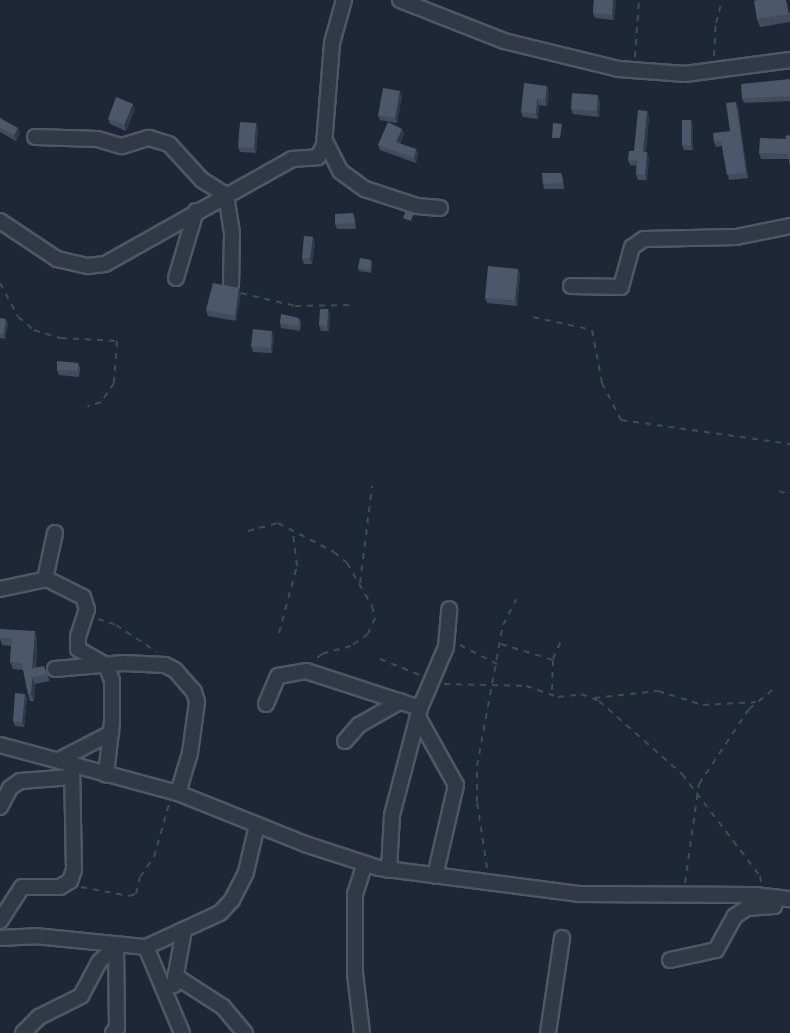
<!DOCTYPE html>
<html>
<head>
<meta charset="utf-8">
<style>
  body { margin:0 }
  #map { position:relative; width:790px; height:1033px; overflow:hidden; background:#1e2736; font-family:"PT Sans Narrow",sans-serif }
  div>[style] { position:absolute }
  .path>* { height:2px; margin-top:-1px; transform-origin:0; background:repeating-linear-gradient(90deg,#3a4f52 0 6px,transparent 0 12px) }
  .roads { filter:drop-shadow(2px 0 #4f5665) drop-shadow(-2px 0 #4f5665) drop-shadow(0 2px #4f5665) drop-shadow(0 -2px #4f5665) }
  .minor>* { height:14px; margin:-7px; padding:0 7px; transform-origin:7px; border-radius:7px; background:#313947 }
  .wall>* { inset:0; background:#414d5f }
  .shaded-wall>* { inset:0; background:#2e394a }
  .building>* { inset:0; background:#4c586a }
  span { translate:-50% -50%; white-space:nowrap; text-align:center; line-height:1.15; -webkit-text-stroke:7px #171e2b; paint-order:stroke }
</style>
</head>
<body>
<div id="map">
  <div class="path">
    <i style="left:714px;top:56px;width:33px;rotate:-87deg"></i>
    <i style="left:716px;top:23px;width:24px;rotate:-75deg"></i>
    <i style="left:635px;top:57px;width:57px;rotate:-86deg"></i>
    <i style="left:0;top:283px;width:38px;rotate:62deg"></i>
    <i style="left:18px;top:317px;width:21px;rotate:39deg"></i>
    <i style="left:34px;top:330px;width:28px;rotate:17deg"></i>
    <i style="left:61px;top:338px;width:56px;rotate:3.1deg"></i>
    <i style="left:117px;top:341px;width:42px;rotate:94.1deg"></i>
    <i style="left:114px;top:383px;width:23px;rotate:124deg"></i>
    <i style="left:101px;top:402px;width:14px;rotate:163deg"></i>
    <i style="left:241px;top:293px;width:56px;rotate:13.5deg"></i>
    <i style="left:295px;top:306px;width:59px;rotate:-1deg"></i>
    <i style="left:533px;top:317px;width:60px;rotate:12.4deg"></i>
    <i style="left:592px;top:330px;width:54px;rotate:79.3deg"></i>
    <i style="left:602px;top:383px;width:42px;rotate:62.8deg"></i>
    <i style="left:621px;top:420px;width:171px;rotate:8.1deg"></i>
    <i style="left:779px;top:491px;width:12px;rotate:20deg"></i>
    <i style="left:248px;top:531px;width:31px;rotate:-15deg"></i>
    <i style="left:278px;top:523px;width:63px;rotate:27.4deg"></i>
    <i style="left:334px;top:552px;width:17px;rotate:40deg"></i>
    <i style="left:347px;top:563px;width:50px;rotate:59.8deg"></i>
    <i style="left:372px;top:606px;width:12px;rotate:76deg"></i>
    <i style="left:375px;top:618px;width:17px;rotate:114deg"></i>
    <i style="left:368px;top:634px;width:21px;rotate:145deg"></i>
    <i style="left:351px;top:646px;width:30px;rotate:165deg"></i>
    <i style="left:322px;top:654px;width:10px;rotate:143deg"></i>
    <i style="left:360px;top:583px;width:98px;rotate:-82.9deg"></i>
    <i style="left:98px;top:619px;width:19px;rotate:18deg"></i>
    <i style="left:116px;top:625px;width:49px;rotate:33.4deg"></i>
    <i style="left:279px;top:633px;width:69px;rotate:-75deg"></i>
    <i style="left:297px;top:566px;width:32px;rotate:-97deg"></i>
    <i style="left:501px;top:644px;width:54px;rotate:17.1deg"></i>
    <i style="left:553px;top:660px;width:34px;rotate:92deg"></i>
    <i style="left:460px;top:645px;width:42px;rotate:27.2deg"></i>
    <i style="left:380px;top:659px;width:43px;rotate:21.8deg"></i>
    <i style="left:553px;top:659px;width:24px;rotate:-66deg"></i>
    <i style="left:444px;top:684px;width:82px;rotate:1.4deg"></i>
    <i style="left:526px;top:686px;width:34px;rotate:19deg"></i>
    <i style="left:558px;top:697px;width:23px;rotate:-7deg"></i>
    <i style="left:581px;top:694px;width:19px;rotate:21deg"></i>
    <i style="left:599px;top:701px;width:111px;rotate:41.3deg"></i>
    <i style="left:682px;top:774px;width:128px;rotate:52.6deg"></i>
    <i style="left:760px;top:876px;width:6px;rotate:81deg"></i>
    <i style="left:594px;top:698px;width:64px;rotate:-6.2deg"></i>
    <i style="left:658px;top:691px;width:47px;rotate:17.3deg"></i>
    <i style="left:703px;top:705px;width:53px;rotate:-3.2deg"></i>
    <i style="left:487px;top:868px;width:67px;rotate:-98.6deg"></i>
    <i style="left:477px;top:802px;width:36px;rotate:-90deg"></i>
    <i style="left:477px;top:766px;width:143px;rotate:-79.6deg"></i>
    <i style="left:503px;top:625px;width:29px;rotate:-63deg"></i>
    <i style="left:685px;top:883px;width:100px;rotate:-82deg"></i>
    <i style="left:699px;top:784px;width:90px;rotate:-56.3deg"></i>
    <i style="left:749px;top:709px;width:33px;rotate:-39deg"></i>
    <i style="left:81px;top:887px;width:49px;rotate:10.6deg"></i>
    <i style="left:129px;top:896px;width:7px;rotate:-16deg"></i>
    <i style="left:136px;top:894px;width:17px;rotate:-77deg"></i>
    <i style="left:140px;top:877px;width:24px;rotate:-55deg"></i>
    <i style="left:154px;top:857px;width:55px;rotate:-74.2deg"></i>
  </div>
  <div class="roads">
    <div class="minor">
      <i style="left:400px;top:0;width:112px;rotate:21.5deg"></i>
      <i style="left:504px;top:41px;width:118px;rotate:13.7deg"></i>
      <i style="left:619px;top:69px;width:66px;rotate:4.3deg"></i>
      <i style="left:685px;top:74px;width:106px;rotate:-7.6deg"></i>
      <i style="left:35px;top:137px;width:62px;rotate:1.8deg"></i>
      <i style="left:97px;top:139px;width:26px;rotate:16deg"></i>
      <i style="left:122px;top:146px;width:28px;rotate:-17deg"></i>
      <i style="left:149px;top:138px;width:21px;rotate:17deg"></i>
      <i style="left:169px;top:144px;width:49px;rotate:47.5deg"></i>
      <i style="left:202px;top:180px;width:28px;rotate:32deg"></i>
      <i style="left:226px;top:195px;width:39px;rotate:81deg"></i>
      <i style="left:232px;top:234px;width:50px;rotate:91.1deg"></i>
      <i style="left:325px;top:141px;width:34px;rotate:63deg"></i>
      <i style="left:340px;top:171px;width:31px;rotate:36deg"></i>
      <i style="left:365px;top:189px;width:55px;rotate:18.1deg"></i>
      <i style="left:417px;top:206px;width:23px;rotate:5deg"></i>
      <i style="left:0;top:221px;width:69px;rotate:33.7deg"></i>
      <i style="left:57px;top:259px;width:32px;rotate:13deg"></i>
      <i style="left:88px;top:266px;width:17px;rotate:-7deg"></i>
      <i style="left:105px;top:264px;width:214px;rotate:-29.3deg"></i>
      <i style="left:292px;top:159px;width:26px;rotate:-4deg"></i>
      <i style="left:318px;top:157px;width:13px;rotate:-63deg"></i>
      <i style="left:324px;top:145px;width:102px;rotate:-85.5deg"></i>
      <i style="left:332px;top:43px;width:45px;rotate:-74.4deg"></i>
      <i style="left:176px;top:278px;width:70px;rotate:-73.4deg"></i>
      <i style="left:571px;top:286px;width:50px;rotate:1.1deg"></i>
      <i style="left:621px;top:287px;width:41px;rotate:-74.6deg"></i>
      <i style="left:632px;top:247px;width:14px;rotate:-34deg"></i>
      <i style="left:644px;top:239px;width:92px;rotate:-1.2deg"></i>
      <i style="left:736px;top:237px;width:55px;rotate:-11.5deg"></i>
      <i style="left:45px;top:579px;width:47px;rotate:-77.7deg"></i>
      <i style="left:0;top:589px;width:48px;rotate:-12deg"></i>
      <i style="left:47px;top:579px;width:40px;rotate:26.6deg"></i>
      <i style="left:83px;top:597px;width:13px;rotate:72deg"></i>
      <i style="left:87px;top:609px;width:28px;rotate:108deg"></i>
      <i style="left:78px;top:636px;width:13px;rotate:90deg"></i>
      <i style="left:78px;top:649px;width:32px;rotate:30deg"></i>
      <i style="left:106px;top:665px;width:17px;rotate:69deg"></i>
      <i style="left:112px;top:681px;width:41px;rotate:90deg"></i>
      <i style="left:112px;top:722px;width:53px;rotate:96.5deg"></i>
      <i style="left:55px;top:669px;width:69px;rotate:-5deg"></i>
      <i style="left:124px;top:663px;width:41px;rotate:2.8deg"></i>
      <i style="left:165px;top:665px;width:11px;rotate:27deg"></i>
      <i style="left:175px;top:670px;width:29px;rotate:49deg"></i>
      <i style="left:194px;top:692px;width:10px;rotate:73deg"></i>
      <i style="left:197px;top:702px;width:51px;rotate:97.8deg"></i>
      <i style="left:190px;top:753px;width:42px;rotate:106.7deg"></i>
      <i style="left:266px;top:704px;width:30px;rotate:-67deg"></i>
      <i style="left:278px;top:676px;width:28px;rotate:-10deg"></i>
      <i style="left:306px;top:671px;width:120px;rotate:18deg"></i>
      <i style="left:418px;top:717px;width:78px;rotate:60.8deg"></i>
      <i style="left:456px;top:785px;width:93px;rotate:103deg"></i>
      <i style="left:345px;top:741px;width:21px;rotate:-49deg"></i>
      <i style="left:359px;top:725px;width:48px;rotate:-29.7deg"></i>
      <i style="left:0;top:745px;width:184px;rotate:15.1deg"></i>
      <i style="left:178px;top:793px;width:137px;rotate:21.9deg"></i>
      <i style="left:305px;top:844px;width:78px;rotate:18deg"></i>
      <i style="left:379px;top:868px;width:203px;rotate:7.4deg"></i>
      <i style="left:580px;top:894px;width:175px;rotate:0.3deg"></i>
      <i style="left:755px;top:895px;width:35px;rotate:7deg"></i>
      <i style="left:59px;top:760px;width:59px;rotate:-27.4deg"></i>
      <i style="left:0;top:807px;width:21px;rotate:-62deg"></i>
      <i style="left:10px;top:788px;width:12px;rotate:-35deg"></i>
      <i style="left:20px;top:781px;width:52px;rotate:-4.4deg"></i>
      <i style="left:389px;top:870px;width:55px;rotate:-86.9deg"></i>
      <i style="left:392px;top:815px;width:111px;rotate:-75.3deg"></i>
      <i style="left:420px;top:708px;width:66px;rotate:-66.9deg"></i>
      <i style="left:446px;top:647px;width:38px;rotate:-85deg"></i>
      <i style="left:0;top:921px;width:40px;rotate:-57.1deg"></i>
      <i style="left:22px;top:887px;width:38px"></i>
      <i style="left:60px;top:887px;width:12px;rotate:-31deg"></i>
      <i style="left:70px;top:881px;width:12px;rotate:-70deg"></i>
      <i style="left:74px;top:870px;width:106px;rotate:-91.1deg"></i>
      <i style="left:0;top:938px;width:35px;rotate:-3deg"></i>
      <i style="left:35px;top:936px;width:112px;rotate:5.7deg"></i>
      <i style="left:146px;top:947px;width:81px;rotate:-24.7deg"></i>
      <i style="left:220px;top:913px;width:18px;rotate:-47deg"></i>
      <i style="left:232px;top:900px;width:31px;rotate:-63deg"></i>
      <i style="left:246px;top:872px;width:48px;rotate:-76.8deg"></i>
      <i style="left:146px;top:947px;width:93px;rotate:67.3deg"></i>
      <i style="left:670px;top:960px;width:47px;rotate:-12.3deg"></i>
      <i style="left:716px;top:950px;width:39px;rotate:-61deg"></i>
      <i style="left:735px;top:916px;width:14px;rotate:-34deg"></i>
      <i style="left:747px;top:908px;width:27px;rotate:-4deg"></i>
      <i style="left:774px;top:906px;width:9px;rotate:-72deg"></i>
      <i style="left:175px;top:976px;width:57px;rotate:32.9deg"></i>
      <i style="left:223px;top:1007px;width:34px;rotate:50deg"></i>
      <i style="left:174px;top:985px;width:56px;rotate:-79.7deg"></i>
      <i style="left:23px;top:1033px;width:23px;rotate:-45deg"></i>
      <i style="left:39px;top:1017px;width:47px;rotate:-26.6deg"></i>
      <i style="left:81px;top:996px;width:38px;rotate:-62deg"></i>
      <i style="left:99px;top:962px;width:23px;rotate:-43deg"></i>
      <i style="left:113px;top:1033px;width:6px;rotate:-51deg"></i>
      <i style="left:117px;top:1028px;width:82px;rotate:-90.7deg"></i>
      <i style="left:362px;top:1033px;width:60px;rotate:-96.7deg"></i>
      <i style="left:355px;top:973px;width:79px;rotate:-90deg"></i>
      <i style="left:355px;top:894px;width:32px;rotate:-72deg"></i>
      <i style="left:548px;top:1033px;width:96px;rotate:-81.6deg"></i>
    </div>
  </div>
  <div class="wall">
    <i style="clip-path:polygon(594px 0,616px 0,614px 20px,595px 18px,593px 13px)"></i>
    <i style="clip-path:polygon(790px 13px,790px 22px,760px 27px,757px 19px)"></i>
    <i style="clip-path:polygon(790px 79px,790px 101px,744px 103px,742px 98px)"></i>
    <i style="clip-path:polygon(549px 91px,547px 106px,539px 105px,538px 119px,523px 117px,521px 112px)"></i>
    <i style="clip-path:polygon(402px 96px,397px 123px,380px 120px,378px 115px)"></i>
    <i style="clip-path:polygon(600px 101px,599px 117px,573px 114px,571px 109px)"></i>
    <i style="clip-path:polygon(738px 107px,748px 178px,729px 180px,722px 146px,716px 147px,714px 142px,730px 131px)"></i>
    <i style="clip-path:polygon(135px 109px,126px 131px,110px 124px,108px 119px)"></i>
    <i style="clip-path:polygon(647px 111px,649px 117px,646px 152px,649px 158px,647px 180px,638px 180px,636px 174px,637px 166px,630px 165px,628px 160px,634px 151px)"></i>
    <i style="clip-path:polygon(0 118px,20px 133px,16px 141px,0 132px)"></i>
    <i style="clip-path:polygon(691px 120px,693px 126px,693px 150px,684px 150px,682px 145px)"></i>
    <i style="clip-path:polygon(256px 123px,258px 129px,256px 153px,240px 152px,238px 147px)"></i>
    <i style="clip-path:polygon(402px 129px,404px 134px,400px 144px,416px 149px,418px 154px,416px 163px,380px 150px,378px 145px)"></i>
    <i style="clip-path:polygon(786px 139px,789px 159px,761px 159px,759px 153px)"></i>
    <i style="clip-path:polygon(561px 173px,563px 178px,564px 189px,544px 189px,543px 184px)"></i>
    <i style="clip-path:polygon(353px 213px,355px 219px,356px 229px,337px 229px,335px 224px)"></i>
    <i style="clip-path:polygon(315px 243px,312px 264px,304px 264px,302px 258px)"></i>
    <i style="clip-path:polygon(371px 260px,372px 263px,371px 273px,359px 271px,358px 268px)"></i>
    <i style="clip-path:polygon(518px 269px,520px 274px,517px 306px,487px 303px,485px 298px)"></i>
    <i style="clip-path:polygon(241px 293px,236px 321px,208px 316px,206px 310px)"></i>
    <i style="clip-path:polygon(328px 309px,330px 315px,329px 331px,321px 331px,319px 325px)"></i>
    <i style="clip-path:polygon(0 318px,8px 324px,5px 339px,0 338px)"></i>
    <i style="clip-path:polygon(299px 318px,301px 323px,300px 331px,281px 328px,280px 323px)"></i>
    <i style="clip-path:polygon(274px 336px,272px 353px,253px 352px,251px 346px)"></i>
    <i style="clip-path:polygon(78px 363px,80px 368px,79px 377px,59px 375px,57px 370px)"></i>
    <i style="clip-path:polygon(0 629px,37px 638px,36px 668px,47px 674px,50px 681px,35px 684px,34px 701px,30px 701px,28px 694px,23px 670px,13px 669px,10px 662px,11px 646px,2px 645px,0 639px)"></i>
    <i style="clip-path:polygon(25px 694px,27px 699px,24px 727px,15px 726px,13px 721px)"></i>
  </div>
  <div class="shaded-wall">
    <i style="clip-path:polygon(613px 0,616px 0,614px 20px,612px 15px)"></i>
    <i style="clip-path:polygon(547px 86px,549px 91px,547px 106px,545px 100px)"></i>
    <i style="clip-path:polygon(400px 91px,402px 96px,397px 123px,395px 118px)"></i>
    <i style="clip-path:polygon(598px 95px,600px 101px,599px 117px,597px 111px)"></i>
    <i style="clip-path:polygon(537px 99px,539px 105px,538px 119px,536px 113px)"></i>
    <i style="clip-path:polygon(736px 102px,738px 107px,748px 178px,746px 172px)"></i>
    <i style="clip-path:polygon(133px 104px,135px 109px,126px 131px,124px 125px)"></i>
    <i style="clip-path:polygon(647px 111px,649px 117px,645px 157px,643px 152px)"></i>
    <i style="clip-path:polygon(691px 120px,693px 126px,693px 150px,691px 145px)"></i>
    <i style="clip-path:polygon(256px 123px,258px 129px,256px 153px,254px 148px)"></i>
    <i style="clip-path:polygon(18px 128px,20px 133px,16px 141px,14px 135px)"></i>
    <i style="clip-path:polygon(402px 129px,404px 134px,398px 148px,396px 142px)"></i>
    <i style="clip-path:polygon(416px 149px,418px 154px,416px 163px,414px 158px)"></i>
    <i style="clip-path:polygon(647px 152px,649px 158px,647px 180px,645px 175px)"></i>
    <i style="clip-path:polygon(313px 237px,315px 243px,312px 264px,310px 258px)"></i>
    <i style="clip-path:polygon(518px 269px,520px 274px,517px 306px,515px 300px)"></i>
    <i style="clip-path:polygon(239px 288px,241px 293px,236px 321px,235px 316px)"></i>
    <i style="clip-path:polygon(328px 309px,330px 315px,329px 331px,327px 326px)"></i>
    <i style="clip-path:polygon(6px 319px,8px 324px,5px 339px,4px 334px)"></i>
    <i style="clip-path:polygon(272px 331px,274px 336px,272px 353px,271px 348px)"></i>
    <i style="clip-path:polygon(35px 631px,37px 638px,35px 675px,32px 668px)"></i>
    <i style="clip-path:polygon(32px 677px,35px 684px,34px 701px,31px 694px)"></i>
    <i style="clip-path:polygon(25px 694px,27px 699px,24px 727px,22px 722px)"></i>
  </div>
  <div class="building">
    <i style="clip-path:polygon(594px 0,613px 0,612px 15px,593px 13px)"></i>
    <i style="clip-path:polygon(757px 0,786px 0,789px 14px,757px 19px,754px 1px)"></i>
    <i style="clip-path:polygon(790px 79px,790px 96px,742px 98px,741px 84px)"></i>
    <i style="clip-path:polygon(524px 83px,547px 86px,545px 100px,537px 99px,536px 113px,521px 112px)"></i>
    <i style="clip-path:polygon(383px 88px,400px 91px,395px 118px,378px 115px)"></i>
    <i style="clip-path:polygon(572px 93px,598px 95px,597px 111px,571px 109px)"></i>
    <i style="clip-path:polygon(116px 97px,133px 104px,124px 125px,108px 119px)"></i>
    <i style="clip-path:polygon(736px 102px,746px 172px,727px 175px,721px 141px,714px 142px,713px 133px,730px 131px,726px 103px)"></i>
    <i style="clip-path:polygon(638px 110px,647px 111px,643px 152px,647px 152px,645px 175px,636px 174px,637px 160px,628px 160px,629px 151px,634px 151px)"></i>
    <i style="clip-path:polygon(0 118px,18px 128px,14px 135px,0 128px)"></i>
    <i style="clip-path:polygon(682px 120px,691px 120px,691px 145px,682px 145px)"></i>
    <i style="clip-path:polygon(240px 122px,256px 123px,254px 148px,238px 147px)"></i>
    <i style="clip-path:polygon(388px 122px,402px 129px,396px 142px,416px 149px,414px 158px,378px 145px)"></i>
    <i style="clip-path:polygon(553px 123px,562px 124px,560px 138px,552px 138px)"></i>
    <i style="clip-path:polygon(790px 135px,790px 166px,788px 154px,759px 153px,760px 138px,786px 139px,785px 136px)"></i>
    <i style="clip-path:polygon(542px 173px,561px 173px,562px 183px,543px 184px)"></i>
    <i style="clip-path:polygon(406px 210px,414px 213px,411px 221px,403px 218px)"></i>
    <i style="clip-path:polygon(353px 213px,354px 223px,335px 224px,335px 214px)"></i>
    <i style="clip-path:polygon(304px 236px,313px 237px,310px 258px,302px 258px)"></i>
    <i style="clip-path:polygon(360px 258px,371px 260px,370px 270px,358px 268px)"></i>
    <i style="clip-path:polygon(488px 266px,518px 269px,515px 300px,485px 298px)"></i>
    <i style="clip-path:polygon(213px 283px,239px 288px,235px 316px,206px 310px)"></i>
    <i style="clip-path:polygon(320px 309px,328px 309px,327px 326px,319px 325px)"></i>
    <i style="clip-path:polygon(281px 314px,299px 318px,298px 326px,280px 323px)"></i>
    <i style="clip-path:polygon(0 318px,6px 319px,4px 334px,0 333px)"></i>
    <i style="clip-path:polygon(253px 329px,272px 331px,271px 348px,251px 346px)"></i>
    <i style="clip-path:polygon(57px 361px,78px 363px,77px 371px,57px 370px)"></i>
    <i style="clip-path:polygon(0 629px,35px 631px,32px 668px,44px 666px,47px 674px,32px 677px,31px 694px,28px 694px,22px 663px,10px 662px,12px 638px,0 638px)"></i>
    <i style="clip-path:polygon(15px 693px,25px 694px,22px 722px,13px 721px)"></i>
  </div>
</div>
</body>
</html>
